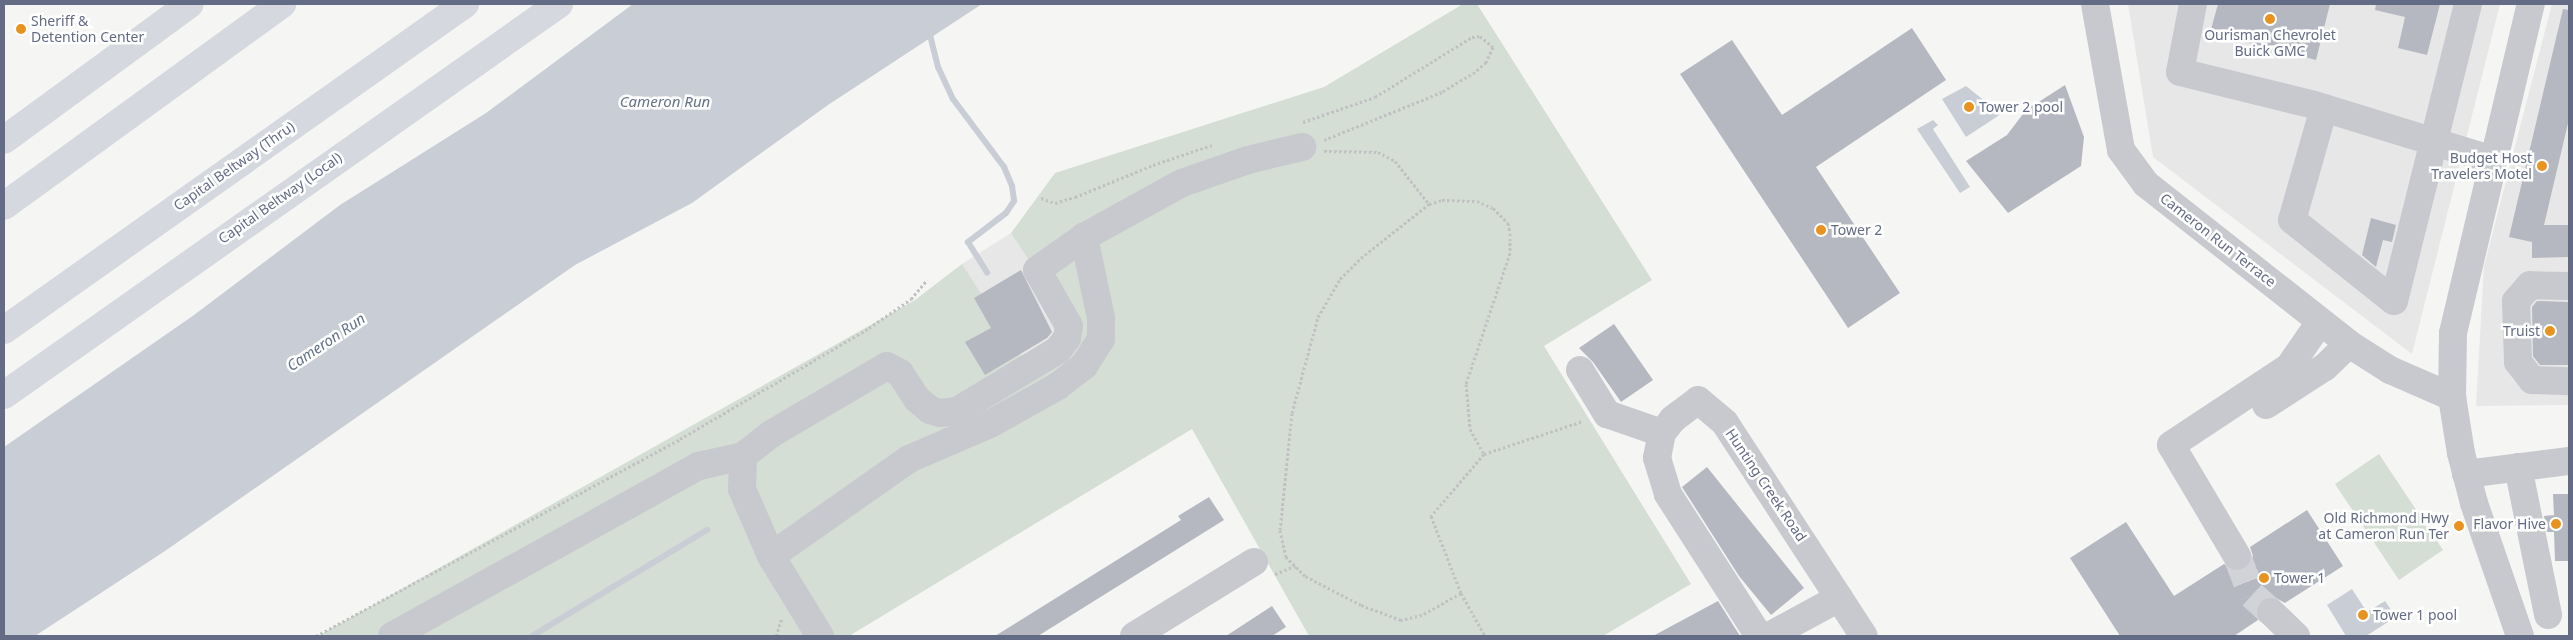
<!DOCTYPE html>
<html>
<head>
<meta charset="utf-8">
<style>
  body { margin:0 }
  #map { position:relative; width:2573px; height:640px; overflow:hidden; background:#f5f6f3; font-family:"Noto Sans",sans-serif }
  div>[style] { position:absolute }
  .built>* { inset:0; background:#e6e7e6 }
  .green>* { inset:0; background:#d4ded4 }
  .water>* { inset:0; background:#c9cdd5 }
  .stream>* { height:6px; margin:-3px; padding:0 3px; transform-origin:3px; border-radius:3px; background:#c9cdd5 }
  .building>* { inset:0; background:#b5b8c0 }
  .minor-tunnel>* { height:28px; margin-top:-14px; transform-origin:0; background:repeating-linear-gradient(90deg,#d1d3d8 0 28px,transparent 0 42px) }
  .path>* { height:3px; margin-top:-1.5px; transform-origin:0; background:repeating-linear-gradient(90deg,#c1c1c4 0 2.5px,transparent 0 5px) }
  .minor>* { height:28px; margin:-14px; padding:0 14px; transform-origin:14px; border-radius:14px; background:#c8c9ce }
  .highway>* { height:28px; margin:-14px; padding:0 14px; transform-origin:14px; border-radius:14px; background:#d6d8df }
  .dots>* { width:14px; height:14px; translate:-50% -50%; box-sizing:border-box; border:2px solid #fff; border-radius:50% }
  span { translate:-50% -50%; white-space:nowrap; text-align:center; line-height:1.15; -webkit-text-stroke:5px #fff; paint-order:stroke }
  .poi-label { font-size:14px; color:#646b85 }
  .left { translate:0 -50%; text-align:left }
  .right { translate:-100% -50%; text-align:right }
  .street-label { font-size:14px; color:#646b85 }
  .water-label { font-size:15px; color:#657388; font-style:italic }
  .frame { position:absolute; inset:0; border:5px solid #646b85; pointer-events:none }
</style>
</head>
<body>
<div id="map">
  <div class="built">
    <i style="clip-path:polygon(2128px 4px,2500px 4px,2412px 354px,2153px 157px)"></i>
    <i style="clip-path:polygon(2552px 4px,2569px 4px,2569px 405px,2476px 406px,2484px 266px)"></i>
    <i style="clip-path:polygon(1011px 233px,1072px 328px,1022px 358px,962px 264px)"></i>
  </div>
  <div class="green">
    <i style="clip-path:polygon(1463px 4px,1477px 4px,1652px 280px,1544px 346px,1691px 584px,1603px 636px,1309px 636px,1192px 429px,849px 636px,318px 636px,915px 300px,962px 264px,1022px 357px,1072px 327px,1011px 233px,1055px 173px,1324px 87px)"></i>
    <i style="clip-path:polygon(2379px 454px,2443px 550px,2399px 580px,2335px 484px)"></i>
  </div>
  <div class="water">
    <i style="clip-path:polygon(633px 4px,982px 4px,828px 105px,692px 203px,575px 265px,165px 551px,35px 636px,4px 636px,4px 447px,194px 315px,340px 205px,486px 113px)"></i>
    <i style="clip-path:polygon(1966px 86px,2001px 114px,1966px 137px,1942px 99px)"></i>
    <i style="clip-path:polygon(1933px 120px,1938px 125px,1933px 129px,1970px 187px,1960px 193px,1917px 129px)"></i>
    <i style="clip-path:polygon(2352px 589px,2367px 612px,2385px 601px,2396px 617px,2366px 636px,2346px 636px,2327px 605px)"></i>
  </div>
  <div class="stream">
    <i style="left:929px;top:31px;width:37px;rotate:76deg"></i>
    <i style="left:938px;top:67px;width:35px;rotate:65deg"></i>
    <i style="left:953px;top:99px;width:85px;rotate:53.1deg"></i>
    <i style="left:1004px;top:167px;width:21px;rotate:67deg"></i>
    <i style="left:1012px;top:186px;width:15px;rotate:82deg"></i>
    <i style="left:1014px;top:201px;width:14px;rotate:124deg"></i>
    <i style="left:1006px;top:213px;width:48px;rotate:142.7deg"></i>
    <i style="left:968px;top:242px;width:36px;rotate:58deg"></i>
    <i style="left:532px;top:636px;width:205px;rotate:-31.2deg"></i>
  </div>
  <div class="building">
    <i style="clip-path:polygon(2218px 4px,2330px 4px,2316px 60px,2210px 33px)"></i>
    <i style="clip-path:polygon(2376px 4px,2440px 4px,2427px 55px,2398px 48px,2405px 17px,2375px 10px)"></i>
    <i style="clip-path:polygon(2563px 9px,2569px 10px,2569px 119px,2544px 225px,2569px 225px,2569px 257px,2532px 258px,2532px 242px,2509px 237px)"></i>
    <i style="clip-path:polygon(1912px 28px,1946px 80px,1816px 167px,1900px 293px,1848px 328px,1680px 74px,1732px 40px,1782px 115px)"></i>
    <i style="clip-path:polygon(2065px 85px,2084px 137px,2081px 166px,2008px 213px,1966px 161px,2007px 135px,2026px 110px)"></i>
    <i style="clip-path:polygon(2371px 218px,2396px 225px,2392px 242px,2383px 240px,2376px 267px,2362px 255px)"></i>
    <i style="clip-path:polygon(1021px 270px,1052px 332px,1047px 338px,985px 375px,965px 342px,991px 328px,974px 298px)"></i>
    <i style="clip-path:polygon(2537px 301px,2569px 302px,2569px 365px,2540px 365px,2533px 356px,2532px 307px)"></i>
    <i style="clip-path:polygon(1614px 324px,1653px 380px,1621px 402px,1593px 362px,1579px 348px)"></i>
    <i style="clip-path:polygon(1707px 467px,1804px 588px,1771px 615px,1739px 576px,1682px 487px)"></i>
    <i style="clip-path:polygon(2553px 494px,2569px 494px,2569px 561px,2555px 561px,2554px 532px,2547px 532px,2544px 516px,2554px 515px)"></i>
    <i style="clip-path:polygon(1209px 497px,1224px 520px,1038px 636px,995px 636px,1181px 520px,1178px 516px)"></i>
    <i style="clip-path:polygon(2307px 510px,2343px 566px,2285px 603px,2274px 597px,2260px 601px,2256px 609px,2258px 620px,2234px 636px,2120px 636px,2070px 558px,2126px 522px,2174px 596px,2224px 564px,2237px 572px,2245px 569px,2253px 556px,2250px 547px)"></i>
    <i style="clip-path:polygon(1718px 601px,1740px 636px,1653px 636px)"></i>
    <i style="clip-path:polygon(1272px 606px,1286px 627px,1272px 636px,1226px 636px)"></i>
  </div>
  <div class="minor-tunnel">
    <i style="left:2237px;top:556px;width:42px;rotate:69deg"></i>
    <i style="left:2252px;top:595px;width:25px;rotate:42deg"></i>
  </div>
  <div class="path">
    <i style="left:1303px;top:122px;width:76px;rotate:-19.1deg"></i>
    <i style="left:1375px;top:97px;width:114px;rotate:-31.7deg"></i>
    <i style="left:1472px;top:37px;width:8px;rotate:-7deg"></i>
    <i style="left:1480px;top:36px;width:17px;rotate:40deg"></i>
    <i style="left:1493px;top:47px;width:17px;rotate:115deg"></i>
    <i style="left:1486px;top:62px;width:15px;rotate:138deg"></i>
    <i style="left:1475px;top:72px;width:39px;rotate:149deg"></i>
    <i style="left:1442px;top:92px;width:127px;rotate:157.9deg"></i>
    <i style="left:1324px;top:151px;width:54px;rotate:1.1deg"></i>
    <i style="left:1378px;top:152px;width:19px;rotate:28deg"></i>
    <i style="left:1395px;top:161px;width:55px;rotate:51.7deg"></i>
    <i style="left:1041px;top:198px;width:15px;rotate:20deg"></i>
    <i style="left:1055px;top:203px;width:21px;rotate:-17deg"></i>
    <i style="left:1075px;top:197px;width:84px;rotate:-22.3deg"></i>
    <i style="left:1153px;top:165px;width:62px;rotate:-18.7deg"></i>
    <i style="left:1484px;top:454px;width:104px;rotate:-18.4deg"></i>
    <i style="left:1275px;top:574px;width:22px;rotate:-22deg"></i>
    <i style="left:1461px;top:593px;width:45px;rotate:150.6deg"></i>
    <i style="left:1422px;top:615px;width:22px;rotate:167deg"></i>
    <i style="left:1401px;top:620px;width:43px;rotate:-159.4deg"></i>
    <i style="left:1361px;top:605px;width:63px;rotate:-152.6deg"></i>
    <i style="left:1305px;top:576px;width:27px;rotate:-135deg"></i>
    <i style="left:1286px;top:557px;width:28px;rotate:-103deg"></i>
    <i style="left:1280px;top:530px;width:118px;rotate:-84.1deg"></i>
    <i style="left:1292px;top:413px;width:99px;rotate:-74.8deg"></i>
    <i style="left:1318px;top:317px;width:44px;rotate:-59.9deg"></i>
    <i style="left:1340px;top:279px;width:30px;rotate:-45deg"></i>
    <i style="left:1361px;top:258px;width:87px;rotate:-38.5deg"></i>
    <i style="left:1429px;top:204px;width:14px;rotate:-17deg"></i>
    <i style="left:1442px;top:200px;width:35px;rotate:2deg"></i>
    <i style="left:1477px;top:201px;width:17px;rotate:24deg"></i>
    <i style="left:1493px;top:208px;width:21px;rotate:45deg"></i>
    <i style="left:1508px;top:223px;width:10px;rotate:79deg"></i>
    <i style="left:1510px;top:233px;width:20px;rotate:90deg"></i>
    <i style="left:1510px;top:253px;width:138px;rotate:108.6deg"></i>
    <i style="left:1466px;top:384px;width:45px;rotate:84.9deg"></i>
    <i style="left:1470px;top:429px;width:29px;rotate:61deg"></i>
    <i style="left:1484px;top:454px;width:82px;rotate:130.5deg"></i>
    <i style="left:1431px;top:516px;width:83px;rotate:68.7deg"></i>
    <i style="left:1461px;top:593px;width:49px;rotate:60.8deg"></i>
    <i style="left:316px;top:636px;width:414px;rotate:-28.4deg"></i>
    <i style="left:680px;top:439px;width:219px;rotate:-30.4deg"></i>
    <i style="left:869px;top:328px;width:51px;rotate:-34.6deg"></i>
    <i style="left:911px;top:299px;width:25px;rotate:-50deg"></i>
    <i style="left:776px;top:636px;width:19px;rotate:-72deg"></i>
  </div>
  <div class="minor">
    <i style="left:2095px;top:4px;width:148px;rotate:79.9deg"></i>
    <i style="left:2121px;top:150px;width:42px;rotate:53.7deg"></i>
    <i style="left:2146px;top:184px;width:258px;rotate:38.2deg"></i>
    <i style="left:2349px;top:344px;width:49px;rotate:32.4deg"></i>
    <i style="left:2390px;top:370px;width:68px;rotate:23.5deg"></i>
    <i style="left:2193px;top:4px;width:69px;rotate:100.8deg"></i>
    <i style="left:2180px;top:72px;width:138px;rotate:13.8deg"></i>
    <i style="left:2314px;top:105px;width:187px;rotate:17.1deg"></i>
    <i style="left:2324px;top:108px;width:116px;rotate:105.9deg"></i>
    <i style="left:2292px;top:220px;width:130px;rotate:38.5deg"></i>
    <i style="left:2394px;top:301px;width:306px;rotate:-76deg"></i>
    <i style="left:2569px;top:286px;width:39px;rotate:-179deg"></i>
    <i style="left:2530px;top:285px;width:21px;rotate:131deg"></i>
    <i style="left:2516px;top:301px;width:61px;rotate:88.1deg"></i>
    <i style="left:2518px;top:362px;width:23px;rotate:52deg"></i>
    <i style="left:2532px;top:380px;width:37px;rotate:2deg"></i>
    <i style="left:1580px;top:370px;width:52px;rotate:58.5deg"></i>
    <i style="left:1607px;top:414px;width:58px;rotate:19.1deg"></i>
    <i style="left:2266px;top:405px;width:70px;rotate:-32.8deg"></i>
    <i style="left:2325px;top:367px;width:33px;rotate:-44deg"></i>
    <i style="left:2518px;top:467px;width:151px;rotate:78.5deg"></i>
    <i style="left:2466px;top:474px;width:104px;rotate:-7.2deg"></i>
    <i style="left:771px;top:556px;width:169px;rotate:-35.1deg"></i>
    <i style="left:909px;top:459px;width:88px;rotate:-23.4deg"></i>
    <i style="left:990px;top:424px;width:78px;rotate:-29.2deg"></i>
    <i style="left:1058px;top:386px;width:33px;rotate:-38deg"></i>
    <i style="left:1084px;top:366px;width:32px;rotate:-58deg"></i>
    <i style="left:1101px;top:339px;width:21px;rotate:-90deg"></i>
    <i style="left:1101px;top:318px;width:83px;rotate:-101.9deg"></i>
    <i style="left:1084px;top:237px;width:112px;rotate:-28.9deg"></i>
    <i style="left:1182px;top:183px;width:70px;rotate:-19.2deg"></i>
    <i style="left:1248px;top:160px;width:56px;rotate:-13.5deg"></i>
    <i style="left:2237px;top:556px;width:129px;rotate:-120.7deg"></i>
    <i style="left:2171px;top:445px;width:141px;rotate:-33.5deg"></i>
    <i style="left:2289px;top:367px;width:55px;rotate:-55.4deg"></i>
    <i style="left:2271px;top:612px;width:35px;rotate:44deg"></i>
    <i style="left:392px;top:636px;width:351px;rotate:-29deg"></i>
    <i style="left:699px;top:466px;width:45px;rotate:-12.8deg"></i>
    <i style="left:820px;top:636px;width:94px;rotate:-121.5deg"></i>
    <i style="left:771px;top:556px;width:73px;rotate:-113.4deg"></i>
    <i style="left:742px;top:489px;width:33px;rotate:-88deg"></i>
    <i style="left:743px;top:456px;width:36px;rotate:-38deg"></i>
    <i style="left:771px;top:434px;width:134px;rotate:-30.4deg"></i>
    <i style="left:887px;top:366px;width:15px;rotate:28deg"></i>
    <i style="left:900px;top:373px;width:31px;rotate:57deg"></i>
    <i style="left:917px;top:399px;width:17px;rotate:40deg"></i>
    <i style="left:930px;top:410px;width:10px;rotate:17deg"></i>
    <i style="left:940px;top:413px;width:17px;rotate:-7deg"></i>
    <i style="left:957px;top:411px;width:118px;rotate:-31.1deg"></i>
    <i style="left:1058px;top:350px;width:15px;rotate:-53deg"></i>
    <i style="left:1067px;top:338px;width:12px;rotate:-81deg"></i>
    <i style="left:1069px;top:326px;width:64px;rotate:-119.7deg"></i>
    <i style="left:1037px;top:270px;width:57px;rotate:-35.1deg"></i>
    <i style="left:1134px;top:636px;width:141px;rotate:-31.7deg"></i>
    <i style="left:1759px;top:636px;width:169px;rotate:-122.7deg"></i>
    <i style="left:1668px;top:494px;width:38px;rotate:-107deg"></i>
    <i style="left:1657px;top:458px;width:25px;rotate:-79deg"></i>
    <i style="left:1662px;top:433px;width:18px;rotate:-52deg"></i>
    <i style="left:1673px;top:419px;width:31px;rotate:-37deg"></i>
    <i style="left:1698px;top:400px;width:35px;rotate:40deg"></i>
    <i style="left:1725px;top:423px;width:254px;rotate:56.9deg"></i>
    <i style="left:1769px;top:636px;width:80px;rotate:-28.5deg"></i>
    <i style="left:2520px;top:636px;width:141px;rotate:-109.1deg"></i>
    <i style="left:2474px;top:503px;width:52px;rotate:-104.6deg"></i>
    <i style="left:2461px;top:453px;width:57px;rotate:-99.1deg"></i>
    <i style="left:2452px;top:397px;width:64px;rotate:-89.1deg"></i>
    <i style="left:2453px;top:333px;width:338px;rotate:-76.7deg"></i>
  </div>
  <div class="highway">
    <i style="left:4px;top:140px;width:230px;rotate:-36.2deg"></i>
    <i style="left:4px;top:206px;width:344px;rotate:-36deg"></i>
    <i style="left:4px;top:330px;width:565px;rotate:-35.27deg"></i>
    <i style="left:4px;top:395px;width:679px;rotate:-35.16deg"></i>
  </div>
  <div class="dots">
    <i style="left:2270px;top:19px;background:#e89320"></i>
    <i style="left:21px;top:29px;background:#e89320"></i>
    <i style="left:1969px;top:107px;background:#e89320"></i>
    <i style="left:2542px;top:166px;background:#e89320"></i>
    <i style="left:1821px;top:230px;background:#e89320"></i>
    <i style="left:2550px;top:331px;background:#e89320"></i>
    <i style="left:2556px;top:524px;background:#e89320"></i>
    <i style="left:2459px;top:526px;background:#e89320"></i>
    <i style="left:2264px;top:578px;background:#e89320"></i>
    <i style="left:2363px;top:615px;background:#e89320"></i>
  </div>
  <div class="poi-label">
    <span class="left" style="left:31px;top:29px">Sheriff &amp;<br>Detention Center</span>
    <span style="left:2270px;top:43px">Ourisman Chevrolet<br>Buick GMC</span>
    <span class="left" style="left:1979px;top:107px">Tower 2 pool</span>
    <span class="right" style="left:2532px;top:166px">Budget Host<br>Travelers Motel</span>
    <span class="left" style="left:1831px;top:230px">Tower 2</span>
    <span class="right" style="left:2540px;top:331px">Truist</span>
    <span class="right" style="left:2449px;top:526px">Old Richmond Hwy<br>at Cameron Run Ter</span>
    <span class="right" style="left:2546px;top:524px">Flavor Hive</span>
    <span class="left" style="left:2274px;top:578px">Tower 1</span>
    <span class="left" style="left:2373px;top:615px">Tower 1 pool</span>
  </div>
  <div class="street-label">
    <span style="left:234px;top:166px;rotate:-35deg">Capital Beltway (Thru)</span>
    <span style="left:280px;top:198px;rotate:-35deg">Capital Beltway (Local)</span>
    <span style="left:2218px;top:240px;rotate:38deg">Cameron Run Terrace</span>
    <span style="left:1766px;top:485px;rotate:56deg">Hunting Creek Road</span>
  </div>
  <div class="water-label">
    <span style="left:665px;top:102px">Cameron Run</span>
    <span style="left:326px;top:342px;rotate:-34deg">Cameron Run</span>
  </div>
  <div class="frame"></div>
</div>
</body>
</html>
